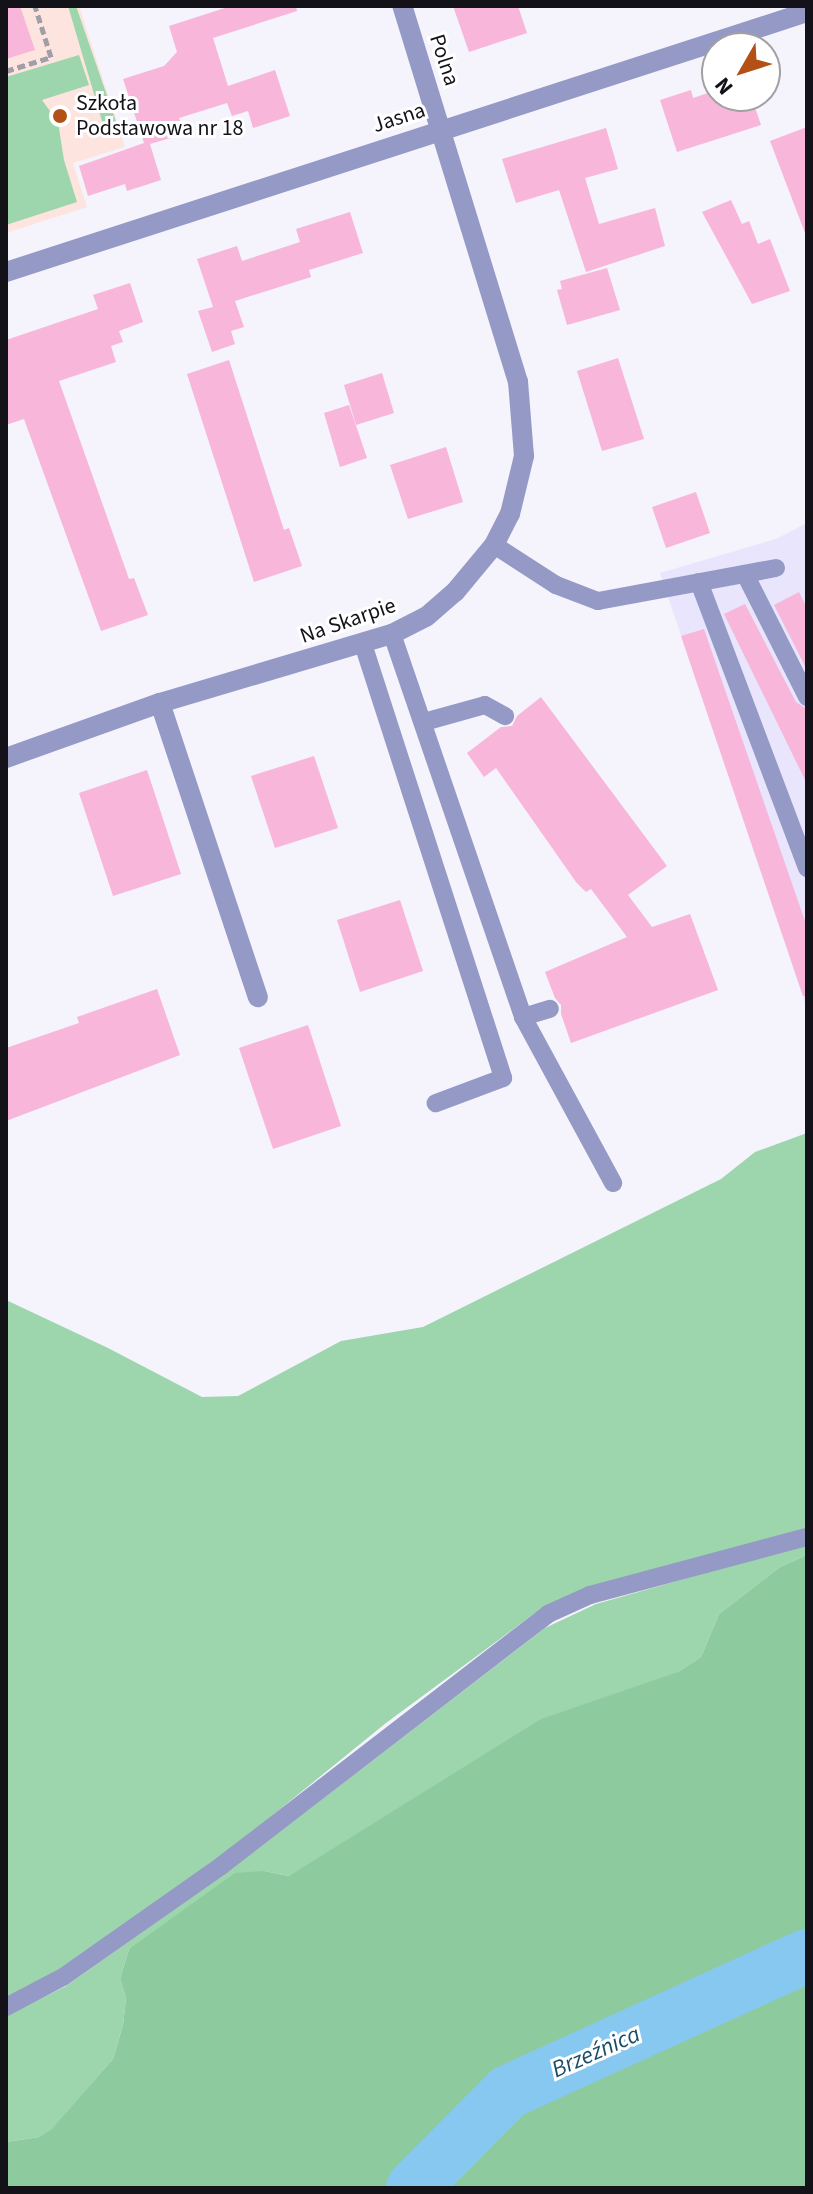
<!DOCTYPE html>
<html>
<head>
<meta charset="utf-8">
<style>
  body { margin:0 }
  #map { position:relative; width:813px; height:2194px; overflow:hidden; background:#f5f3fc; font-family:"Source Sans 3",sans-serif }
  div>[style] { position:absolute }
  .built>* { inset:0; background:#e9e5fd }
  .education>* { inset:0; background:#fee4de }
  .green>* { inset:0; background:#9dd6ad }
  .forest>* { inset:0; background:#8dca9e }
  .river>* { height:54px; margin:-27px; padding:0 27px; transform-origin:27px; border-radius:27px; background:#87c8f1 }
  .building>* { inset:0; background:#f7b6da }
  .path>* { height:5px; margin-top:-2.5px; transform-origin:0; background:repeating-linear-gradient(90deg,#a09ea6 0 8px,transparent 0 12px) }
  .service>* { height:18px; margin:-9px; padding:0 9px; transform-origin:9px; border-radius:9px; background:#9599c6 }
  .minor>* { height:20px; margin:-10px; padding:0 10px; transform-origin:10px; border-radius:10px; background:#9599c6 }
  .dots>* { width:22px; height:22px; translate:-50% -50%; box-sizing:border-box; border:4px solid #fff; border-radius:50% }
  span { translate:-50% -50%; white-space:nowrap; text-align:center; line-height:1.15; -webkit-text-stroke:6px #fff; paint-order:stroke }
  .street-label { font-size:22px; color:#131219 }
  .poi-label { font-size:22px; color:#131219 }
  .left { translate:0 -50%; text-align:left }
  .water-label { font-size:24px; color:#1a4c68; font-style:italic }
  .frame { position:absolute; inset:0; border:8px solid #131219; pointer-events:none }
  .north { position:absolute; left:701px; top:32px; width:80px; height:80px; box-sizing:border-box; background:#fff; border:2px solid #a1a0a3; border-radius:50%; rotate:231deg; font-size:22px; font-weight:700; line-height:32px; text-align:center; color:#131219 }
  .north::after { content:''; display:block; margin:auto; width:28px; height:36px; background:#b35016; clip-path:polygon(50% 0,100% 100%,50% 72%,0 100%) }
</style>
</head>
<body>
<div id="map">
  <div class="built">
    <i style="clip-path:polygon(807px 523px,807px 1009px,660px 573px,776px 539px)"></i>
  </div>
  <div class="education">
    <i style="clip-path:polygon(6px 6px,79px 6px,125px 147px,73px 163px,87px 207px,6px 233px)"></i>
  </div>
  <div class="green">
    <i style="clip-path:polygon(68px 6px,76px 6px,120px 133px,107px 138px)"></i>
    <i style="clip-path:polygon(79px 55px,89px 85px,42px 100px,58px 122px,64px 160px,77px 202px,6px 225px,6px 77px)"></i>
    <i style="clip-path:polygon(807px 1133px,807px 1528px,685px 1561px,535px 1613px,386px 1723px,210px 1866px,66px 1965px,6px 2000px,6px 1300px,108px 1348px,202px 1397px,238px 1396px,341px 1341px,423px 1327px,721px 1179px,755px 1152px)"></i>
    <i style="clip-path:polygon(807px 1544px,807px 1555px,780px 1567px,719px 1614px,701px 1657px,678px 1672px,289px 1876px,264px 1871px,129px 1949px,120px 1979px,126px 1998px,123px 2025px,113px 2059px,51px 2131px,39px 2137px,6px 2142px,6px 2016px,66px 1986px,234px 1867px,545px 1628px,596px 1604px)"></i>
  </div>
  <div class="forest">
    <i style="clip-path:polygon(807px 1555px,807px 2188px,6px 2188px,6px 2142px,39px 2137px,51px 2130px,113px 2059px,123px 2025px,126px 1998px,120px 1979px,129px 1949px,235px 1873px,264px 1871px,289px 1876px,541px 1719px,678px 1672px,701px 1657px,719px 1614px,780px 1567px)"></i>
  </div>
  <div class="river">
    <i style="left:413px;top:2188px;width:135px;rotate:-45.3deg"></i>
    <i style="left:508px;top:2092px;width:328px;rotate:-24.5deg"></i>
  </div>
  <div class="building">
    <i style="clip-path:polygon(6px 6px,20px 6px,35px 50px,6px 59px)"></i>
    <i style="clip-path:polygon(231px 6px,296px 6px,297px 11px,213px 38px,228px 86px,275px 70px,290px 116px,253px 128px,248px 111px,232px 116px,227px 103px,179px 118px,184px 134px,150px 144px,161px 180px,127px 191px,125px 184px,88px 196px,79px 166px,144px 143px,123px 79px,164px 66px,177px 52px,169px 26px)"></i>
    <i style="clip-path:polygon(453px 6px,518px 6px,527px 33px,469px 52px)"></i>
    <i style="clip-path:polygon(691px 90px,693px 98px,717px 90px,717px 96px,751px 96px,761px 125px,677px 152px,660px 100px)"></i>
    <i style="clip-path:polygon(807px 127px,807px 232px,805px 233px,770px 141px)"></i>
    <i style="clip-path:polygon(606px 128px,618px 169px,585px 178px,599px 224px,655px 208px,665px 246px,586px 272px,559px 190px,516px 203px,502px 159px)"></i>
    <i style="clip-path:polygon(731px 200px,742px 224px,749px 221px,758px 244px,770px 239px,790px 291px,752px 304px,702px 212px)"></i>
    <i style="clip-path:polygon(350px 212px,363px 253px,309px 270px,311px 277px,235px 301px,244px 327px,231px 331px,235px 344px,212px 352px,198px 311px,213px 307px,197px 259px,237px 246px,242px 261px,300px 242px,296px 229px)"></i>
    <i style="clip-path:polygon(607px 268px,620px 310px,567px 325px,557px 290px,562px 289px,560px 281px)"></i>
    <i style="clip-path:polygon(130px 283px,143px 322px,119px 331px,123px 342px,111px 346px,116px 362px,59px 381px,129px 579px,134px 578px,148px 615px,101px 631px,24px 419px,6px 425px,6px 340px,98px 309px,93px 295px)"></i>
    <i style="clip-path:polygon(618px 358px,644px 439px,602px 451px,577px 371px)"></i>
    <i style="clip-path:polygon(229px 360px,284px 530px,289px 528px,302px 566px,254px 582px,187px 374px)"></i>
    <i style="clip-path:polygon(382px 373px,394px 413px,356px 425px,344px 385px)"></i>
    <i style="clip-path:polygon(349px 405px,367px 458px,340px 467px,324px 413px)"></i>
    <i style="clip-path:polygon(446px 447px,463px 502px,408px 519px,390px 465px)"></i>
    <i style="clip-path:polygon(696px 492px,710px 533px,666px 548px,652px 507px)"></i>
    <i style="clip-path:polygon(799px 592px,807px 608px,807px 670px,774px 605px)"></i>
    <i style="clip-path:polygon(745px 604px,796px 702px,807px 709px,807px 784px,724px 614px)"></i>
    <i style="clip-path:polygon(704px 629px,807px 927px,807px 996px,803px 996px,681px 636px)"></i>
    <i style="clip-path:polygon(541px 697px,667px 866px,628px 895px,652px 927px,690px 914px,718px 990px,571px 1043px,561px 1014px,561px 1005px,555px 998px,545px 972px,627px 937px,591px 889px,586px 892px,576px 882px,496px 768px,484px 777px,467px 753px,501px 727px,512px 726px,517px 716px)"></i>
    <i style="clip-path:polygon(314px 756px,338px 828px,275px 848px,251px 776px)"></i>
    <i style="clip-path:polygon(147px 770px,181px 874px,113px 896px,79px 793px)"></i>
    <i style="clip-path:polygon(400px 900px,423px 971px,360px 992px,337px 920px)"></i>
    <i style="clip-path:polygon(157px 989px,180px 1055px,6px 1121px,6px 1048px,79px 1023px,77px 1017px)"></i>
    <i style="clip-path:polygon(308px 1025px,341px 1126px,273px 1149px,239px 1048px)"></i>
  </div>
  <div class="path">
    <i style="left:6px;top:71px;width:47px;rotate:-17.3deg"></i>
    <i style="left:51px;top:57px;width:53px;rotate:-107.4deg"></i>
  </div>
  <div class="service">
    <i style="left:494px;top:545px;width:74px;rotate:32.8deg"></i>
    <i style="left:556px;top:585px;width:45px;rotate:20.9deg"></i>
    <i style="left:598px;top:601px;width:181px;rotate:-10.5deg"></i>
    <i style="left:745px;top:574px;width:138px;rotate:63.2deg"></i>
    <i style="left:699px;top:582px;width:306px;rotate:69.3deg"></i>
    <i style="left:392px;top:634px;width:405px;rotate:71.1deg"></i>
    <i style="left:523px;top:1017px;width:189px;rotate:61.5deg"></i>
    <i style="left:363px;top:644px;width:456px;rotate:72.1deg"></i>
    <i style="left:503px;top:1078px;width:72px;rotate:159.5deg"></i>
    <i style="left:424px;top:722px;width:63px;rotate:-15.6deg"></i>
    <i style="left:485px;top:705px;width:23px;rotate:29deg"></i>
    <i style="left:523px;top:1017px;width:28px;rotate:-17deg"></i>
    <i style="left:6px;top:2007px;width:64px;rotate:-27.8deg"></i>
    <i style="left:63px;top:1977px;width:193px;rotate:-35.1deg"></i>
    <i style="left:221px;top:1866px;width:413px;rotate:-37.6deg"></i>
    <i style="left:548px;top:1614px;width:46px;rotate:-24.3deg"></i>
    <i style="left:590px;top:1595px;width:225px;rotate:-15deg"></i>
  </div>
  <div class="minor">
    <i style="left:6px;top:272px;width:842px;rotate:-17.98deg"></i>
    <i style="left:160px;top:703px;width:310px;rotate:71.6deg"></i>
    <i style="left:6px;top:758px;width:164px;rotate:-19.7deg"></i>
    <i style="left:160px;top:703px;width:242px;rotate:-16.6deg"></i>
    <i style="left:392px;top:634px;width:38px;rotate:-27deg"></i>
    <i style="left:426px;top:617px;width:38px;rotate:-41deg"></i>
    <i style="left:455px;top:592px;width:61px;rotate:-50.3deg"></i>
    <i style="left:494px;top:545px;width:35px;rotate:-63deg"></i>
    <i style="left:510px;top:514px;width:60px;rotate:-76.4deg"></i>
    <i style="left:524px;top:456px;width:74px;rotate:-94.6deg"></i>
    <i style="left:518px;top:382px;width:393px;rotate:-107.1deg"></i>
  </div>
  <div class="dots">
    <i style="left:60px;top:116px;background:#b35016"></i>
  </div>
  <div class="street-label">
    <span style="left:444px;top:60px;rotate:72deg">Polna</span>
    <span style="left:399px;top:118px;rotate:-18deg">Jasna</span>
    <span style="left:348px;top:621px;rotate:-19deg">Na Skarpie</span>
  </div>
  <div class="poi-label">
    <span class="left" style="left:76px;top:116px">Szkoła<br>Podstawowa nr 18</span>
  </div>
  <div class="water-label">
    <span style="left:596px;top:2052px;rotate:-24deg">Brzeźnica</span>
  </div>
  <div class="frame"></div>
  <div class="north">N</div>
</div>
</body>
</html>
